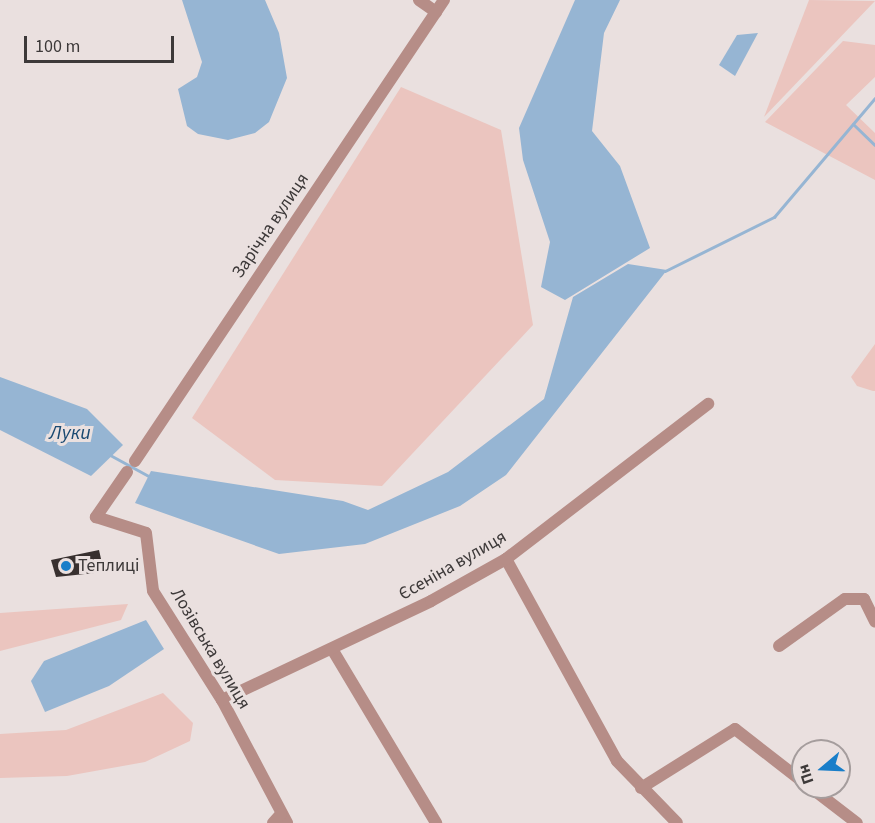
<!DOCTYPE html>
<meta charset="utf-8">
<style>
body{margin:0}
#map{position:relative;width:875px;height:823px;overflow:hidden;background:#eae0df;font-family:"Source Sans 3",sans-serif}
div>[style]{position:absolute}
.green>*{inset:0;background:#ebc5bf}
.water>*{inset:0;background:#96b5d3}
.stream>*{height:3px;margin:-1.5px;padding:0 1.5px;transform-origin:1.5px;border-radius:1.5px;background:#96b5d3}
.building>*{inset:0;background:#38302f}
.minor>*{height:12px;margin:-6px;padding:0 6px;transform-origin:6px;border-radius:6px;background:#b68d87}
.dots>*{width:16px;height:16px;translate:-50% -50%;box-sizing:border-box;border:3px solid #eae0df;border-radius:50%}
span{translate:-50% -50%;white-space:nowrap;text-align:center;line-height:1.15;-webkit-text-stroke:6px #eae0df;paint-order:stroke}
.street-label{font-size:18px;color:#3d3939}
.poi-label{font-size:18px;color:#3d3939}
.left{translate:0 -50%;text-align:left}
.water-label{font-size:20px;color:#194971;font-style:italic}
.north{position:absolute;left:791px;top:739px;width:60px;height:60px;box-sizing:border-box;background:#eae0df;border:2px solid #a59d9d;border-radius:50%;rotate:251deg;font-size:16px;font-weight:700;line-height:24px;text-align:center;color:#3d3939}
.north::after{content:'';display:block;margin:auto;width:21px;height:27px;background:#197ec9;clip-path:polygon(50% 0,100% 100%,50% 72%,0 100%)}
.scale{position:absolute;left:24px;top:36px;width:150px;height:27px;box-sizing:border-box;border:3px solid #3d3939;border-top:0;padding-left:8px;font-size:18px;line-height:21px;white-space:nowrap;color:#3d3939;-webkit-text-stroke:4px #eae0df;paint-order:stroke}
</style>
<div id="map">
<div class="green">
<div style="clip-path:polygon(809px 0,875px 1px,764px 117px)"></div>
<div style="clip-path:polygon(843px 41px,875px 45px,875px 77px,846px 105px,875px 133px,875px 180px,765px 122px)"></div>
<div style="clip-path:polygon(401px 87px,501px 130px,533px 325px,382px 486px,275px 480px,192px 418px)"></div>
<div style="clip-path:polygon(875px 344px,875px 391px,873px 391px,857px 386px,851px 377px)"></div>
<div style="clip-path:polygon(128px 604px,121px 620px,0 651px,0 613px)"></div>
<div style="clip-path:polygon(163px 693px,193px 723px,190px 741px,145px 762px,67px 776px,0 778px,0 734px,66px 730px)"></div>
</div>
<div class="water">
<div style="clip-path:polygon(182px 0,265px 0,279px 33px,287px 78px,269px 122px,255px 133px,228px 140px,198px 134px,187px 126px,178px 89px,197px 77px,202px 62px)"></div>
<div style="clip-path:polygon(575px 0,620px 0,604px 33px,592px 131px,620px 166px,650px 248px,565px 300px,541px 287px,550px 242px,523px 160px,519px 128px)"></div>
<div style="clip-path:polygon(758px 33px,735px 76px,719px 65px,737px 35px)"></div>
<div style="clip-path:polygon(628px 264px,667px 270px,506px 475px,460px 506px,365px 544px,279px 554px,135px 503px,151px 471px,343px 501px,368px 510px,448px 472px,544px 399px,573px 297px)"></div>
<div style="clip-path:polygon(0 377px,87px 409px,123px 445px,91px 476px,0 430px)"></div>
<div style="clip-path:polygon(146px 620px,164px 649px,109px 686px,45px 712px,31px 681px,44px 661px)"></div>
</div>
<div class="stream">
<div style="left:853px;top:124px;width:30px;rotate:44deg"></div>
<div style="left:665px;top:271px;width:122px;rotate:-26.4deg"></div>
<div style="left:774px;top:217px;width:156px;rotate:-49.7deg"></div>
<div style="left:110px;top:455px;width:48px;rotate:28.7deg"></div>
</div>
<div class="building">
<div style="clip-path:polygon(99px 550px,104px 572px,56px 577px,51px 560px)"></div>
</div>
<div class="minor">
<div style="left:419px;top:0;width:21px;rotate:35deg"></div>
<div style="left:135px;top:461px;width:555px;rotate:-56.17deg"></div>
<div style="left:127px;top:472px;width:55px;rotate:124.6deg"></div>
<div style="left:96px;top:517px;width:52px;rotate:17.7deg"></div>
<div style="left:146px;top:533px;width:58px;rotate:83.1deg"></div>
<div style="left:153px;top:591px;width:129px;rotate:57.7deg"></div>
<div style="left:222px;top:700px;width:139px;rotate:62.1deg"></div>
<div style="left:506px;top:559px;width:230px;rotate:61.2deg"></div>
<div style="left:617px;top:761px;width:86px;rotate:45.9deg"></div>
<div style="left:779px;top:646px;width:81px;rotate:-35.5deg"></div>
<div style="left:845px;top:599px;width:19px"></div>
<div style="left:864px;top:599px;width:25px;rotate:64deg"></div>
<div style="left:332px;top:649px;width:203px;rotate:59.1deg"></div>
<div style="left:222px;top:700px;width:231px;rotate:-25.3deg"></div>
<div style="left:431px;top:601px;width:86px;rotate:-29.2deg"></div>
<div style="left:506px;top:559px;width:255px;rotate:-37.5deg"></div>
<div style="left:810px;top:787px;width:59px;rotate:37.5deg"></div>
<div style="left:641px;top:788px;width:111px;rotate:-32.1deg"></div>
<div style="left:735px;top:729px;width:86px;rotate:37.9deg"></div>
<div style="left:273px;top:823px;width:12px;rotate:-48deg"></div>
</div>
<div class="dots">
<div style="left:66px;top:566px;background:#197ec9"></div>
</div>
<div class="street-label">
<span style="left:271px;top:226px;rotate:-56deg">Зарічна вулиця</span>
<span style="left:453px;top:566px;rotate:-30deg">Єсеніна вулиця</span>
<span style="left:210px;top:649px;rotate:59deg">Лозівська вулиця</span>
</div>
<div class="poi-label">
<span class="left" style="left:78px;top:566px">Теплиці</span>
</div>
<div class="water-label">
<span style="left:70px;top:433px">Луки</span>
</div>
<div class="north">Пн</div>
<div class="scale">100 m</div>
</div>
